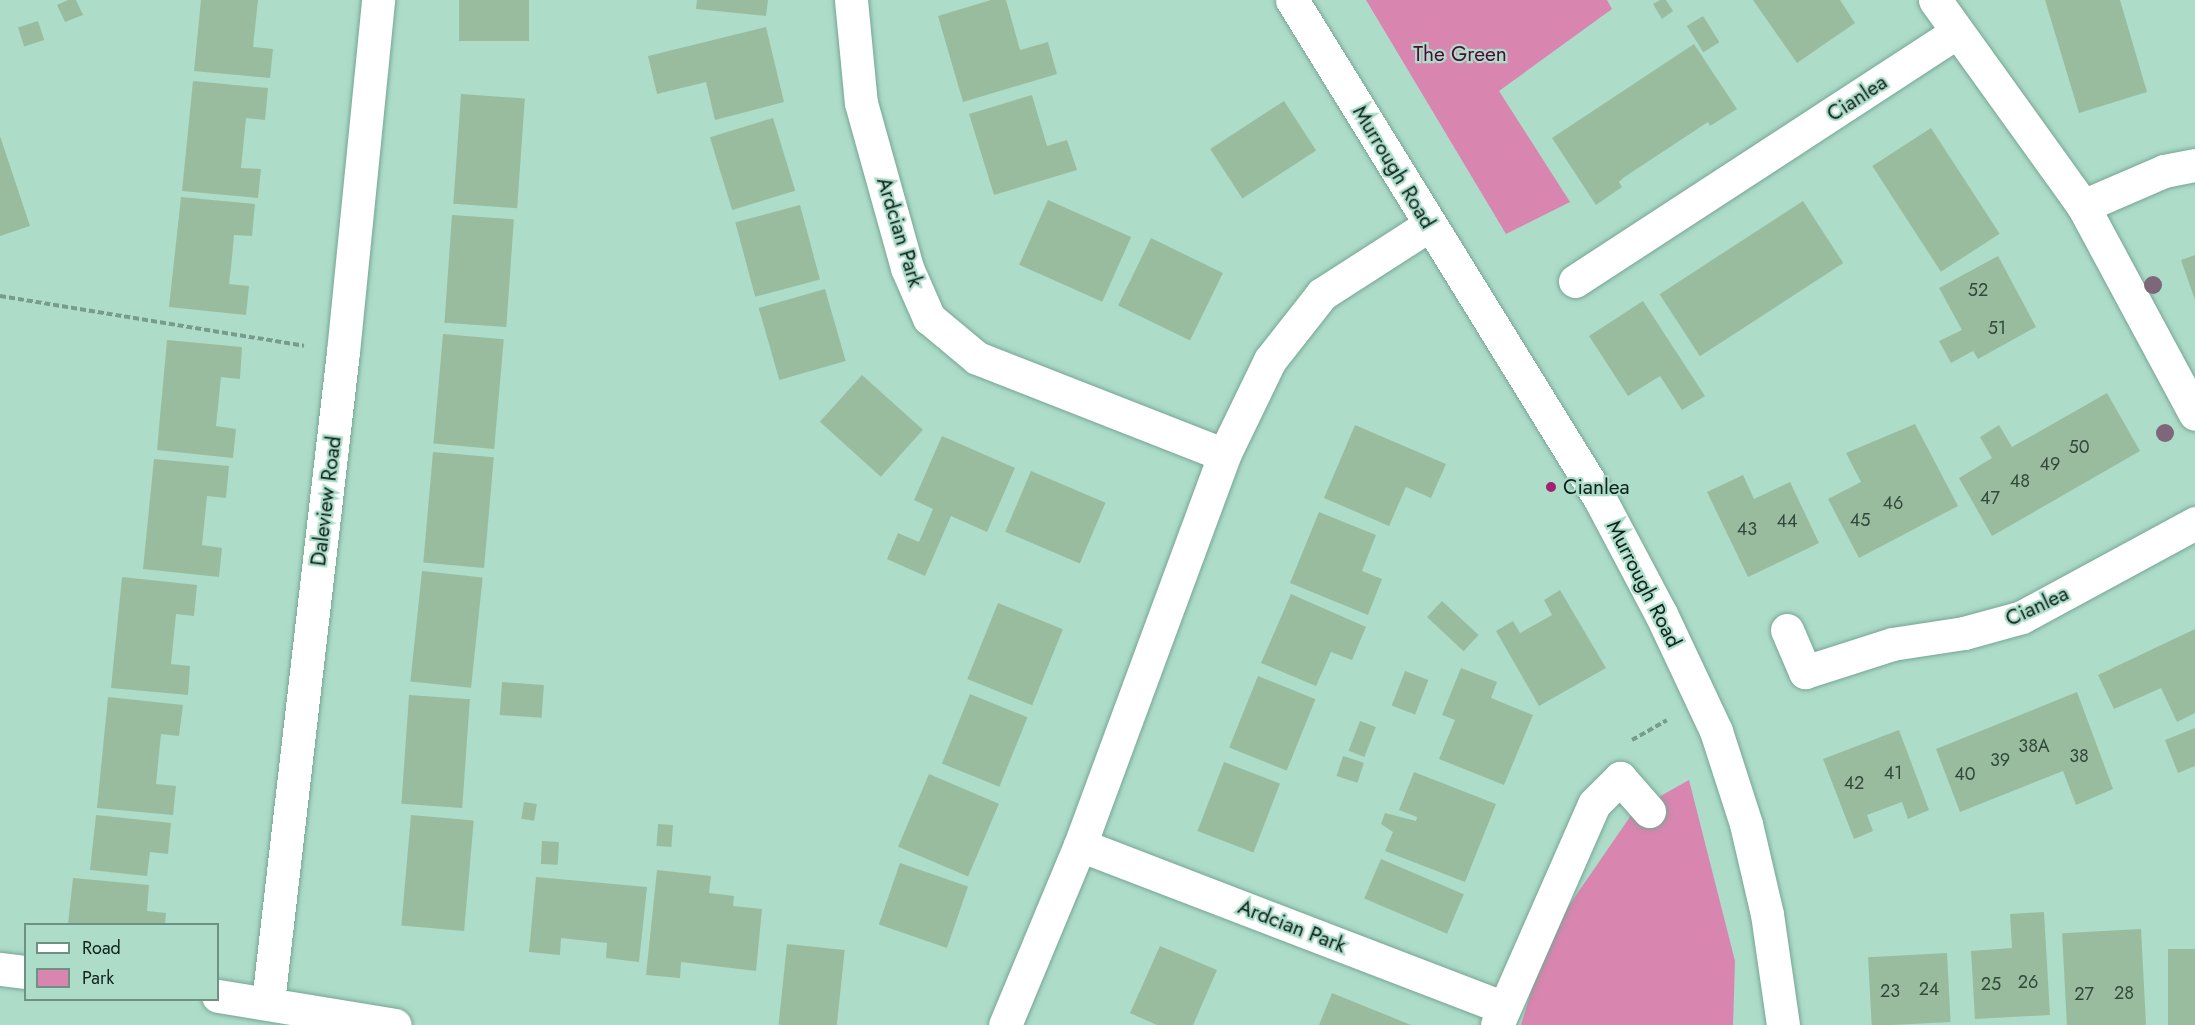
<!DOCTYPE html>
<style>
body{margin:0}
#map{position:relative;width:2195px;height:1025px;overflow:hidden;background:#addcc9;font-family:Jost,sans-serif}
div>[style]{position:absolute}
.green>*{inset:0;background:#d885af}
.building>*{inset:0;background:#9abc9e;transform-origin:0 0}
.path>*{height:4px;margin-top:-2px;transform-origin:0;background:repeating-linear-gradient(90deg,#769c8d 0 6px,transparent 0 9px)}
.roads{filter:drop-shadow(0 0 2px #77a593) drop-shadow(0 0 2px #77a593)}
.minor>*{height:33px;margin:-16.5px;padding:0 16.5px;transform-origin:16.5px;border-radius:16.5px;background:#fff}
.major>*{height:33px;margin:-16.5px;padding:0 16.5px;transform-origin:16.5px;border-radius:16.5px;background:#fff}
.trees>*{width:18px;height:18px;margin:-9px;border-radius:50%;background:#7d6779}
.dots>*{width:16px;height:16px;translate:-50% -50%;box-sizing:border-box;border:3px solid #addcc9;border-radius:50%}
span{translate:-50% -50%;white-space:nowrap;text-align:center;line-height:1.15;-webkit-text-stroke:4.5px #addcc9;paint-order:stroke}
.number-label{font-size:18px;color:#31483b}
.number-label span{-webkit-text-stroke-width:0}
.park-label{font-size:21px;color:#550738}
.street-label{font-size:21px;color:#0e211a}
.poi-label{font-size:21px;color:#0e211a}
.left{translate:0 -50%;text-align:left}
.legend{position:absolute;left:24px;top:923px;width:195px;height:78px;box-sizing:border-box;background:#addcc9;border:2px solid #6d9183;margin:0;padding:8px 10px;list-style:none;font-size:18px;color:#0e211a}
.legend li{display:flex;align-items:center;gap:12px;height:30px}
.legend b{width:30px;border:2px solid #6d9183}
</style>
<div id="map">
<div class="green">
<div style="clip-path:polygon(1366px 0,1607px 0,1612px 9px,1499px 91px,1570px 202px,1506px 234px)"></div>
<div style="clip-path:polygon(1689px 780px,1735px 961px,1733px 1025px,1521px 1025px,1548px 936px,1634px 811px)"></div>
</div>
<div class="building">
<div style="clip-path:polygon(68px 0,76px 0,83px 15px,65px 22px,57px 5px)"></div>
<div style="clip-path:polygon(201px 0,258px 0,253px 47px,273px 49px,270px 78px,194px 71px)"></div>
<div style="left:459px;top:0;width:70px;height:41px"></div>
<div style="clip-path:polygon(697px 0,768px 0,766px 16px,696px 9px)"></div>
<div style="clip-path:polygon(991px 0,1006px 0,1020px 50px,1048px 42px,1057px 74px,963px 102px,938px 16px)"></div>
<div style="clip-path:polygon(1660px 0,1666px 0,1673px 11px,1662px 19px,1653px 4px)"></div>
<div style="clip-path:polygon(1753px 0,1840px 0,1855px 23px,1797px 63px)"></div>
<div style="clip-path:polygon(2045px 0,2120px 0,2147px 92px,2079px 113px)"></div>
<div style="left:1703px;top:16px;width:31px;height:19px;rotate:58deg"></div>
<div style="left:38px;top:21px;width:20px;height:21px;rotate:72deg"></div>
<div style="clip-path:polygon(766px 27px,784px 102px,715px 120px,706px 82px,657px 94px,648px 56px)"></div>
<div style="clip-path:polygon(1694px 44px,1737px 109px,1710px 126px,1708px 122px,1623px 178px,1619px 182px,1622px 187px,1596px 205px,1552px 138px)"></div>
<div style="clip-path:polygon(193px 81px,268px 88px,265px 120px,246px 118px,241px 168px,261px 169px,258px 198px,182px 191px)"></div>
<div style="left:461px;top:94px;width:64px;height:110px;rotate:4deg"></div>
<div style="clip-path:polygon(1032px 95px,1047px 146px,1067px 140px,1077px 170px,994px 195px,969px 114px)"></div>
<div style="left:1284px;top:101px;width:59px;height:88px;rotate:57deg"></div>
<div style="left:773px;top:118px;width:76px;height:66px;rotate:73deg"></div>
<div style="left:1931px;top:128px;width:126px;height:70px;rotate:57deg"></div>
<div style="clip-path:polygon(0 136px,30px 226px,0 236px)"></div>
<div style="clip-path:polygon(181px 197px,255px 204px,252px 236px,234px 235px,232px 258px,229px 284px,249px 286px,246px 315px,169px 307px)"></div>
<div style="left:1048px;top:200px;width:91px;height:71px;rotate:24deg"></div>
<div style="left:1803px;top:201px;width:74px;height:171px;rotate:57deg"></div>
<div style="left:800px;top:205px;width:77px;height:67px;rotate:75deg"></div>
<div style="left:452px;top:215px;width:62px;height:108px;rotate:4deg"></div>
<div style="left:1151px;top:238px;width:80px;height:75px;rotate:26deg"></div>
<div style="clip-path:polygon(2195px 255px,2195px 300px,2181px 260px)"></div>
<div style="clip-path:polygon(1998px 256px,2036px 327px,1978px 359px,1973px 351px,1951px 363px,1939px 341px,1962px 330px,1939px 288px)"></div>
<div style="left:825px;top:289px;width:75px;height:69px;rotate:74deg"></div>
<div style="clip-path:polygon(1643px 301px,1705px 396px,1682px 410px,1660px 376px,1628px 396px,1589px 336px)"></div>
<div style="left:443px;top:334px;width:61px;height:110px;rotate:5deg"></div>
<div style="clip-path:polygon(167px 340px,242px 347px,240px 379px,221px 377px,216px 426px,236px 429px,233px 458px,157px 450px)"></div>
<div style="left:862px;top:375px;width:82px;height:63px;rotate:42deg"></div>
<div style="clip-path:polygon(2107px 393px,2140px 451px,1992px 536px,1959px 478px,1992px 458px,1980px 437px,1999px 425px,2012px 447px)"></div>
<div style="clip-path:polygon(1915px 424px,1958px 506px,1859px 558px,1828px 499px,1861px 482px,1846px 453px)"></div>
<div style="clip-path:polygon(1355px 425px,1446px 464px,1431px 498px,1406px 487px,1389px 526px,1324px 498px)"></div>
<div style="clip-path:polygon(942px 436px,1015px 468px,987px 532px,951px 516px,925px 576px,887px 559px,898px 533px,919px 542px,933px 509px,914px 500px)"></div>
<div style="left:433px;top:452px;width:61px;height:111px;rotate:5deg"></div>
<div style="clip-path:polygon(154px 459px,229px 466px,226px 498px,207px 496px,202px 545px,222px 548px,219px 577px,143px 569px)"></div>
<div style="left:1031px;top:471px;width:81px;height:66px;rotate:23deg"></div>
<div style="clip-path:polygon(1743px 475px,1754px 499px,1790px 482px,1819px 543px,1748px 577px,1707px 492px)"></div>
<div style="clip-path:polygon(1319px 512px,1376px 535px,1362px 571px,1382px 579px,1368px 615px,1290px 583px)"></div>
<div style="left:422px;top:571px;width:61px;height:111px;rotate:6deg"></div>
<div style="clip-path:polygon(122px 577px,197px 585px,194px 616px,176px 614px,171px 664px,190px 666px,188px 695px,111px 688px)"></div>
<div style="clip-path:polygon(1560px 590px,1606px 668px,1539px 706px,1496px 631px,1513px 621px,1520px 633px,1552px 615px,1544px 600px)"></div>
<div style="clip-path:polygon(1291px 594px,1366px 627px,1352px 660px,1331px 652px,1316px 686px,1261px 663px)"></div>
<div style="left:1442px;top:601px;width:50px;height:22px;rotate:43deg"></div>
<div style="left:998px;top:603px;width:70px;height:82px;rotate:22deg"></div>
<div style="clip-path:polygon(2195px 629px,2195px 713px,2177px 722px,2161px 688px,2114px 709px,2098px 675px)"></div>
<div style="clip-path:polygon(1461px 668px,1497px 682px,1491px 698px,1533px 715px,1504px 785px,1439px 759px,1455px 720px,1442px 715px)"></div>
<div style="left:1405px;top:671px;width:25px;height:37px;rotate:21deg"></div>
<div style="left:1258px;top:676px;width:62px;height:77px;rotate:22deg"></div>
<div style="left:502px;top:682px;width:42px;height:33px;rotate:4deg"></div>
<div style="clip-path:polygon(2077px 692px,2113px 789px,2076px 805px,2063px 771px,1960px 812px,1936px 749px)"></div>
<div style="left:970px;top:694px;width:62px;height:75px;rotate:22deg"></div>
<div style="left:409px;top:695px;width:61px;height:109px;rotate:4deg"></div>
<div style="clip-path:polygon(108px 697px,183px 705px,179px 736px,161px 734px,156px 784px,176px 786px,173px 815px,97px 808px)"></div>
<div style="left:1360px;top:721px;width:17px;height:32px;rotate:21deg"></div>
<div style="clip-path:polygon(2195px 728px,2195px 766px,2178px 773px,2165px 740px)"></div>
<div style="clip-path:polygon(1899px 730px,1929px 810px,1908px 819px,1902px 802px,1867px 815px,1873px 831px,1854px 839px,1823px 759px)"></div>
<div style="left:1343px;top:756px;width:22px;height:21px;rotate:18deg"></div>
<div style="left:1224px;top:762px;width:60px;height:74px;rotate:21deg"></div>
<div style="clip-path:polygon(1414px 772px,1496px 804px,1465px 882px,1385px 851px,1393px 832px,1381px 824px,1385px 813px,1416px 821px,1417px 817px,1399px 810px)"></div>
<div style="left:929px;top:774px;width:76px;height:79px;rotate:23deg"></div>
<div style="left:524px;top:802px;width:13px;height:17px;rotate:9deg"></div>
<div style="clip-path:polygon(96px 815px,171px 823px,168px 854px,150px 852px,147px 876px,90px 870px)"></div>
<div style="left:411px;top:815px;width:63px;height:111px;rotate:5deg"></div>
<div style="left:658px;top:824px;width:15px;height:22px;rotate:4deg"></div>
<div style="left:542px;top:841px;width:17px;height:23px;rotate:3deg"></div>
<div style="left:1381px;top:859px;width:90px;height:43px;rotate:23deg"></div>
<div style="left:900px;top:863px;width:72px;height:65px;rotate:19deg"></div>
<div style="clip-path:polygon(657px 870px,711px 876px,709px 893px,734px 896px,733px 906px,762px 909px,756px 971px,681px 962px,680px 978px,646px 975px)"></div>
<div style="clip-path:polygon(536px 877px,647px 887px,639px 962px,606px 958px,607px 943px,561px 938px,560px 955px,529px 952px)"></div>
<div style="clip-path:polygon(73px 878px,149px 885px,147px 911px,166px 913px,165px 924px,68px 924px)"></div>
<div style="clip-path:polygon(2044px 912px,2050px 1015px,1975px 1019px,1971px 951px,2012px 948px,2010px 914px)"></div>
<div style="left:2141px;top:929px;width:96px;height:79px;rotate:87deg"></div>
<div style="left:787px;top:944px;width:58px;height:81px;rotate:6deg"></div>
<div style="clip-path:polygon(1160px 946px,1217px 970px,1193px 1025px,1157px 1025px,1130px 1013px)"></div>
<div style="left:2168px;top:949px;width:27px;height:76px"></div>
<div style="left:1947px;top:953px;width:69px;height:79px;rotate:87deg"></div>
<div style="clip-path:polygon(1332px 993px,1411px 1025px,1319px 1025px)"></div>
</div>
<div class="path">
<div style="left:0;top:296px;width:308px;rotate:9.3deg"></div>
<div style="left:1632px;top:740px;width:40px;rotate:-29.7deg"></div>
</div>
<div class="roads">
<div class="minor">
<div style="left:851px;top:0;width:103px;rotate:84.5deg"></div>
<div style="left:861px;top:103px;width:171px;rotate:74.4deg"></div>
<div style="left:907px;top:268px;width:55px;rotate:66.3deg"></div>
<div style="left:929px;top:318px;width:62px;rotate:39.8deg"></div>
<div style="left:977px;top:358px;width:265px;rotate:21.4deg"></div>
<div style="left:1292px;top:0;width:586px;rotate:58.32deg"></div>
<div style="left:1600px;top:499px;width:130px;rotate:62.1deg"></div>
<div style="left:1661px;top:614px;width:129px;rotate:64.8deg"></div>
<div style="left:1716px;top:731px;width:98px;rotate:72.1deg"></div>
<div style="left:1746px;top:824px;width:92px;rotate:76.9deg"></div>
<div style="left:1767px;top:914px;width:112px;rotate:81.8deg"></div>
<div style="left:1935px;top:0;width:254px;rotate:54.3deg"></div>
<div style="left:2083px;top:206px;width:236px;rotate:61.7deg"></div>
<div style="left:2083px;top:206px;width:88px;rotate:-23.4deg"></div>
<div style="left:2164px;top:171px;width:32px;rotate:-11deg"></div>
<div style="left:1575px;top:281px;width:456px;rotate:-33.1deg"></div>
<div style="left:1787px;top:630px;width:46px;rotate:66.8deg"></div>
<div style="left:1805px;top:672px;width:91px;rotate:-17.8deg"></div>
<div style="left:1892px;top:644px;width:73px;rotate:-8.7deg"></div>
<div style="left:1964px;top:633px;width:60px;rotate:-15.4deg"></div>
<div style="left:2022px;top:617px;width:197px;rotate:-28.5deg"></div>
<div style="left:1080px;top:845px;width:453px;rotate:21deg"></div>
<div style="left:268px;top:1002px;width:654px;rotate:-83.42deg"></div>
<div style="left:343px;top:352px;width:354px;rotate:-84.3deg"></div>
<div style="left:1005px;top:1025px;width:195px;rotate:-67.4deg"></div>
<div style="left:1080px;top:845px;width:416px;rotate:-69.7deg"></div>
<div style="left:1224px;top:455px;width:106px;rotate:-64.2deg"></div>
<div style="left:1270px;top:360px;width:84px;rotate:-51.8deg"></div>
<div style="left:1322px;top:294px;width:127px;rotate:-32.8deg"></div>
<div style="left:1497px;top:1025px;width:241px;rotate:-66.3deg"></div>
<div style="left:1594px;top:804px;width:37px;rotate:-45deg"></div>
<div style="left:1620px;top:778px;width:44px;rotate:48.7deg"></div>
</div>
<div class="major">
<div style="left:0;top:969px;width:26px;rotate:7deg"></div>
<div style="left:218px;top:996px;width:179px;rotate:9.3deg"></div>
</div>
</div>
<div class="trees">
<div style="left:2153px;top:285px"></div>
<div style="left:2165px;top:433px"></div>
</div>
<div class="dots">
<div style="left:1551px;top:487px;background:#a32271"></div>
</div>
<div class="number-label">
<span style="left:1978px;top:290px">52</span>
<span style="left:1997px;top:328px">51</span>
<span style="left:2079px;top:447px">50</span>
<span style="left:2050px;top:464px">49</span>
<span style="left:2020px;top:481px">48</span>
<span style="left:1990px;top:498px">47</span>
<span style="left:1893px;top:503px">46</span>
<span style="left:1860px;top:520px">45</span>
<span style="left:1787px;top:521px">44</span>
<span style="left:1747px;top:529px">43</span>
<span style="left:2034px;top:746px">38A</span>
<span style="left:2079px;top:756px">38</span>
<span style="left:2000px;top:760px">39</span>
<span style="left:1893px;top:773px">41</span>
<span style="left:1965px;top:774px">40</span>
<span style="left:1854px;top:783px">42</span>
<span style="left:2028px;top:982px">26</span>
<span style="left:1991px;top:984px">25</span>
<span style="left:1929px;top:989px">24</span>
<span style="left:1890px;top:991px">23</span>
<span style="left:2124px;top:993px">28</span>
<span style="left:2084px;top:994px">27</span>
</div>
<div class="park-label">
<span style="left:1460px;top:54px">The Green</span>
</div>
<div class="street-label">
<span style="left:1857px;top:98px;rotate:-33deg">Cianlea</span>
<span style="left:1394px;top:167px;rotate:59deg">Murrough Road</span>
<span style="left:900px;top:232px;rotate:73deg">Ardcian Park</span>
<span style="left:326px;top:501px;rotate:-83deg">Daleview Road</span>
<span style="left:1644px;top:584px;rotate:63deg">Murrough Road</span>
<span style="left:2037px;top:606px;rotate:-25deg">Cianlea</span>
<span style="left:1292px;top:926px;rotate:21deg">Ardcian Park</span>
</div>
<div class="poi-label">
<span class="left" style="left:1563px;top:487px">Cianlea</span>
</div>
<ul class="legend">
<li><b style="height:8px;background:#fff"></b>Road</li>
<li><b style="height:16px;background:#d885af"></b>Park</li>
</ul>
</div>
